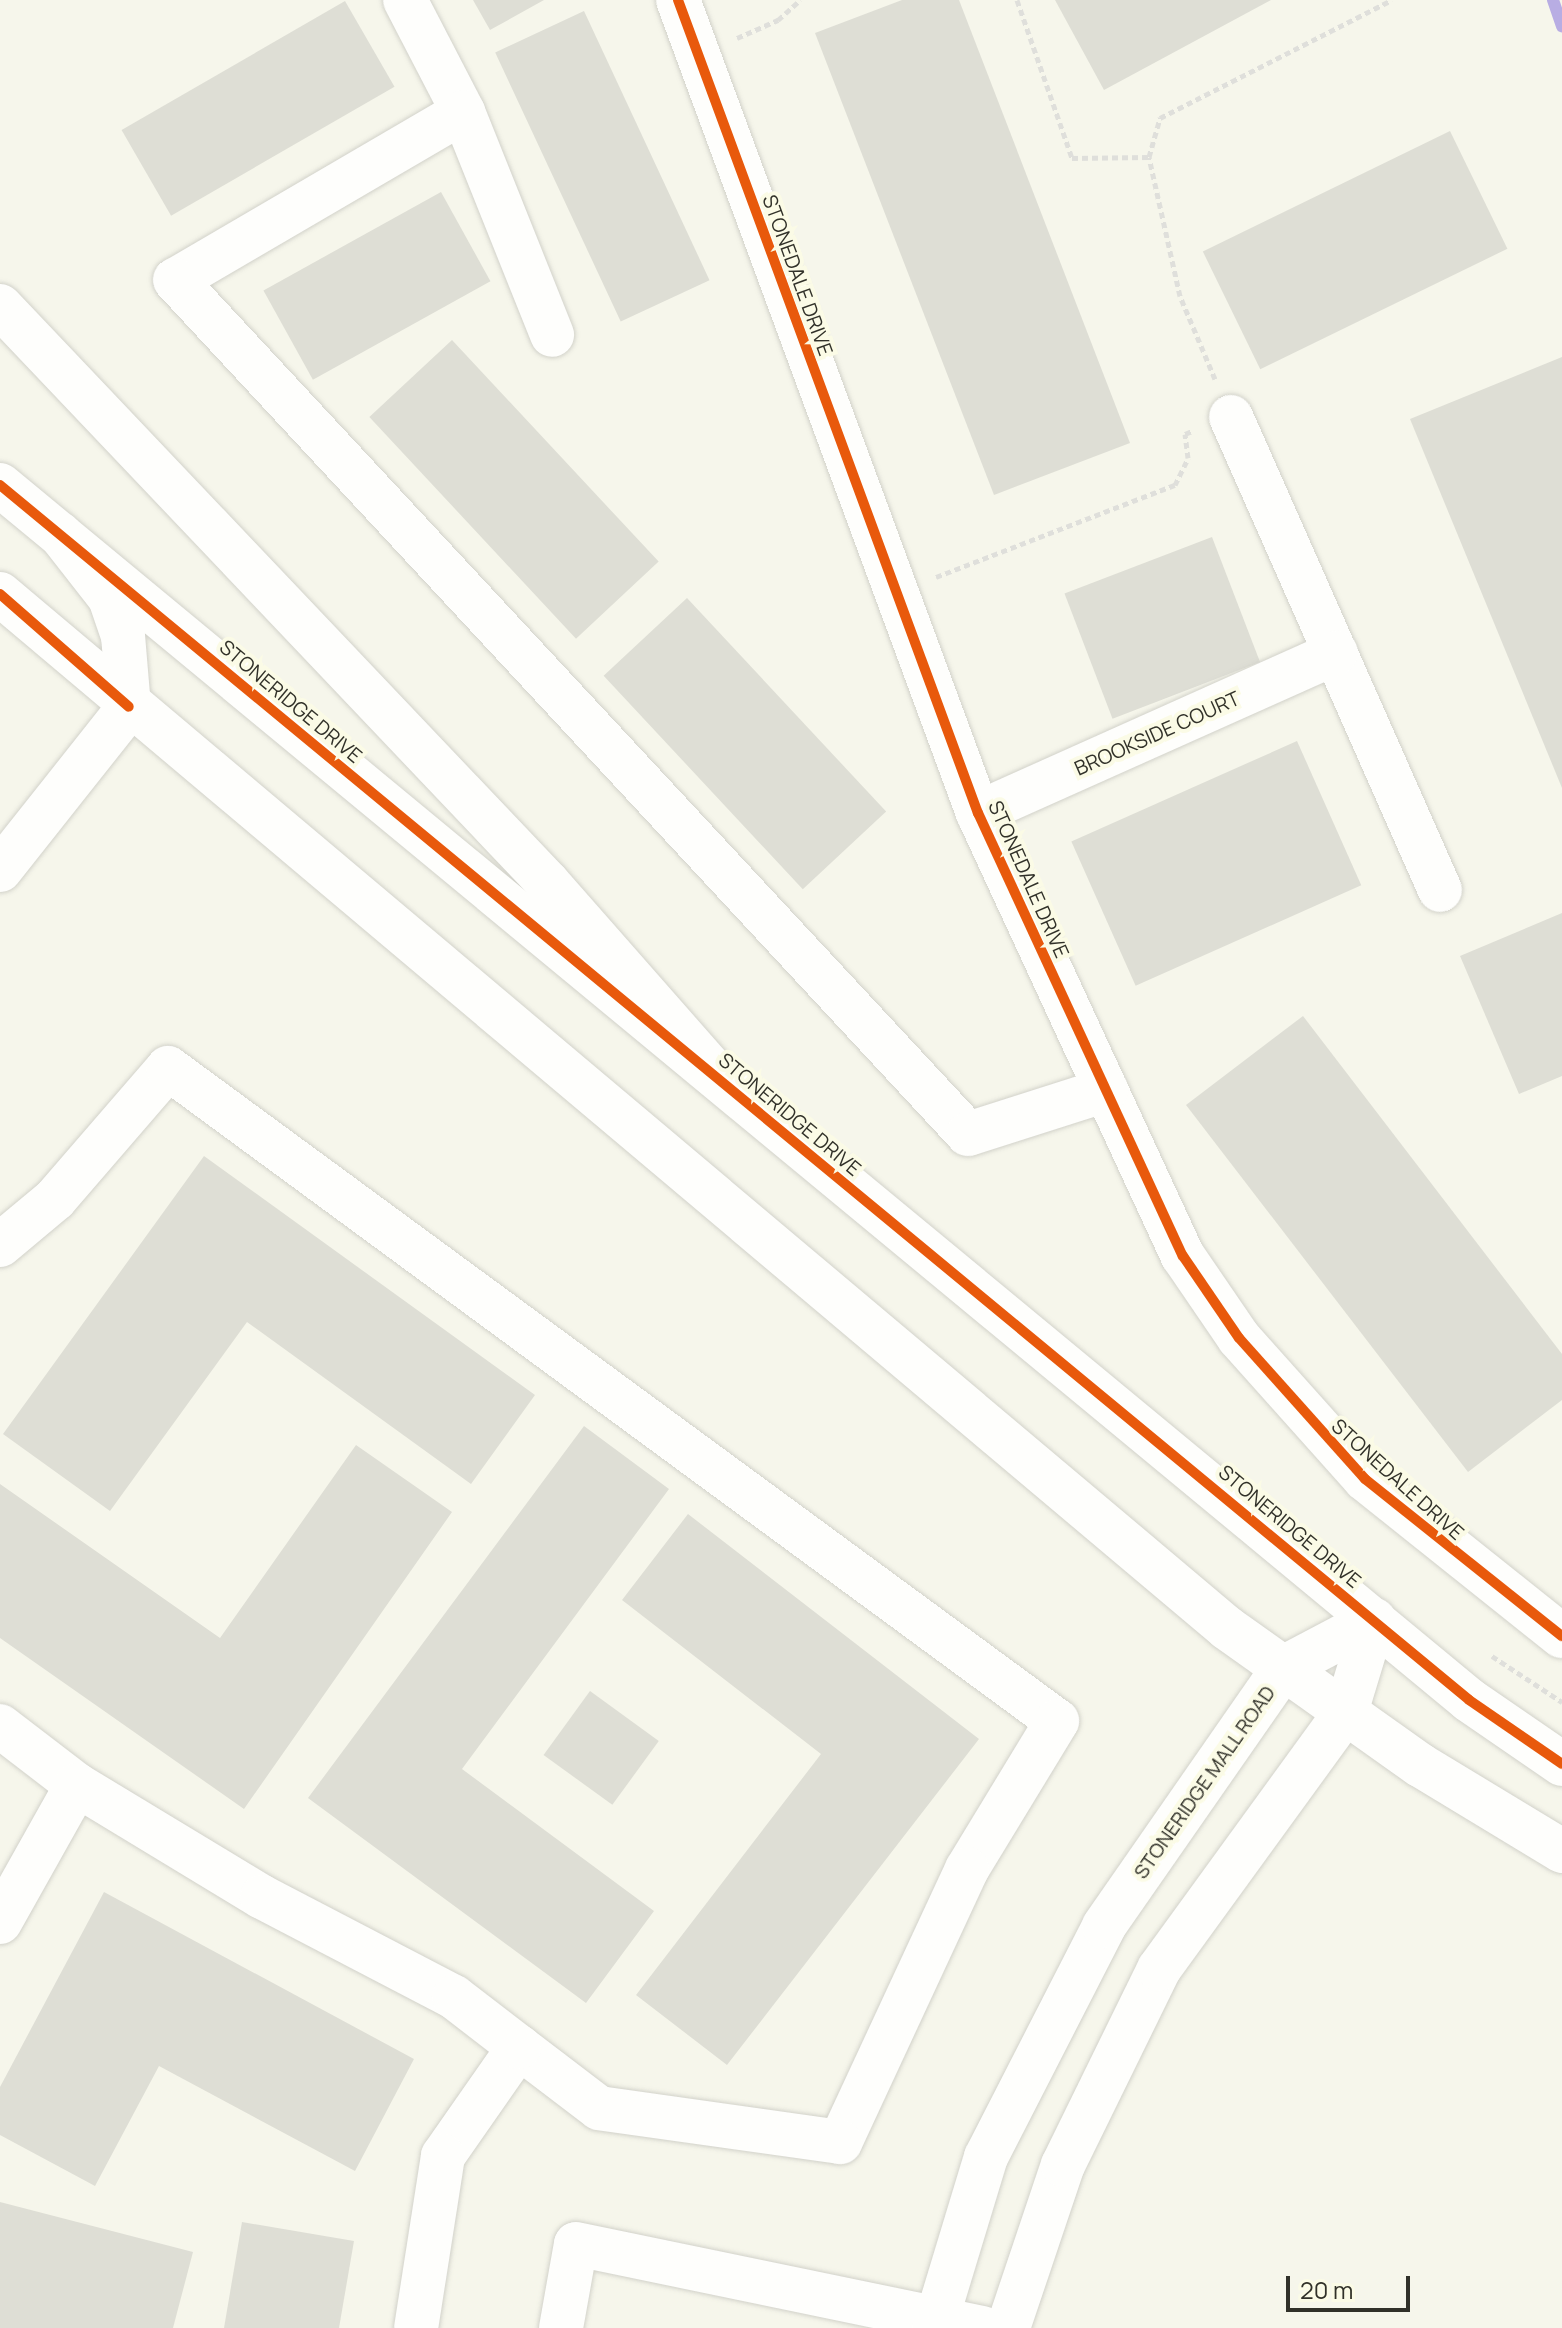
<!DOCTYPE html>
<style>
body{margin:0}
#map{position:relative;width:1562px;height:2328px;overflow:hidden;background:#f6f6eb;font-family:Manrope,sans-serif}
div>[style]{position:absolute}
.stream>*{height:12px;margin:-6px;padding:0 6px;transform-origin:6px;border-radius:6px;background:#b8ade3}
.building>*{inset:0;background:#deded5;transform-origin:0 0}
.path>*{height:5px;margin-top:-2.5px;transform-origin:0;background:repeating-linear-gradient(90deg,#dfdfdb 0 6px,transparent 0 10px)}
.roads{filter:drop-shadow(0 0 2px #d2d2ca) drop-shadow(0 0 2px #d2d2ca)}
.minor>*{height:44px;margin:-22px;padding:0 22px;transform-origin:22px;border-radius:22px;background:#fefefc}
.major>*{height:44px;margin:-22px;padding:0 22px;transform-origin:22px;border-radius:22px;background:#fefefc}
.highway>*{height:44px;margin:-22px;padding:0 22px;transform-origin:22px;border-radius:22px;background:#fefefc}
.cycleway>*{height:10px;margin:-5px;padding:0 5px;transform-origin:5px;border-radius:5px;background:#e8590c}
span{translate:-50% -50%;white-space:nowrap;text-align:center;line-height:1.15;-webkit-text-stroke:8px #fbfbe6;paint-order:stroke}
.street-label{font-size:20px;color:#313129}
.scale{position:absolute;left:1286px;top:2276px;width:124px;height:36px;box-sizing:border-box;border:4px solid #313129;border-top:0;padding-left:10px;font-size:24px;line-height:28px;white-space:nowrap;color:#313129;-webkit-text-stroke:6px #fbfbe6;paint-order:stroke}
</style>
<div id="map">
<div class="stream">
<div style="left:1553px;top:0;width:28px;rotate:71deg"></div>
</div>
<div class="building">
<div style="clip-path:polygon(473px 0,544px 0,490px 30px)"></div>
<div style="clip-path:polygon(902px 0,959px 0,1130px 443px,994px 495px,815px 33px)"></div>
<div style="clip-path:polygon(1055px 0,1271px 0,1104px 90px)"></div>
<div style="left:345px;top:1px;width:99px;height:258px;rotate:60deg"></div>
<div style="left:584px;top:11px;width:297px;height:98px;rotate:65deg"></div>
<div style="left:1450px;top:131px;width:131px;height:275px;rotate:64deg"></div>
<div style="left:441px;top:192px;width:102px;height:203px;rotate:61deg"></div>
<div style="left:452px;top:340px;width:303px;height:113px;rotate:47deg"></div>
<div style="clip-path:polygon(1562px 357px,1562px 788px,1410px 419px)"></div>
<div style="left:1212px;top:537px;width:134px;height:158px;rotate:69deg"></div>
<div style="left:687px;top:598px;width:292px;height:114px;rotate:47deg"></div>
<div style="left:1297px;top:741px;width:158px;height:247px;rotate:66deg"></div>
<div style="clip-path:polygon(1562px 913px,1562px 1076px,1519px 1094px,1460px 956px)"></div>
<div style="clip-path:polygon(1303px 1016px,1562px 1354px,1562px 1400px,1468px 1472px,1186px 1105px)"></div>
<div style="clip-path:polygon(204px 1156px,535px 1395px,471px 1484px,247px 1322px,110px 1511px,3px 1434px)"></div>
<div style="clip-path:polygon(584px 1426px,669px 1489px,462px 1769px,654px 1911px,586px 2003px,308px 1798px)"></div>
<div style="clip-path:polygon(356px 1445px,452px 1512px,244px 1809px,0 1638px,0 1484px,220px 1638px)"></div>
<div style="clip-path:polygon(688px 1514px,979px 1739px,727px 2065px,636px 1995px,821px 1754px,622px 1600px)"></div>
<div style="left:590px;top:1691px;width:85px;height:79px;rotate:36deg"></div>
<div style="clip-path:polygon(104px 1892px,414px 2059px,355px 2171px,159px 2066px,95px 2186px,0 2135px,0 2087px)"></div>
<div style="clip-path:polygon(0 2202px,193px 2252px,173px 2328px,0 2328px)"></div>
<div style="clip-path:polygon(242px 2222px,354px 2241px,339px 2328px,224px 2328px)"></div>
</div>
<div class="path">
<div style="left:1017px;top:0;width:167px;rotate:70.8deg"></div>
<div style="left:1072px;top:158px;width:77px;rotate:-0.7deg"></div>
<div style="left:737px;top:38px;width:45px;rotate:-23.7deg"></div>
<div style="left:778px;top:20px;width:30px;rotate:-42deg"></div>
<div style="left:1215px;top:379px;width:90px;rotate:-112.9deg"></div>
<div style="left:1180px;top:296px;width:142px;rotate:-102.6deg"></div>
<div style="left:1149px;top:157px;width:41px;rotate:-74.2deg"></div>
<div style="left:1160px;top:118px;width:260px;rotate:-27deg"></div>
<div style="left:936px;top:577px;width:256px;rotate:-21.1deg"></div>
<div style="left:1175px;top:485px;width:30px;rotate:-64deg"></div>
<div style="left:1188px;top:458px;width:24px;rotate:-97deg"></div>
<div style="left:1185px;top:434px;width:8px;rotate:-23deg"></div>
<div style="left:1492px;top:1656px;width:84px;rotate:33.3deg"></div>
</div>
<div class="roads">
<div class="minor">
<div style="left:405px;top:0;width:126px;rotate:62.6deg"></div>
<div style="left:463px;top:112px;width:240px;rotate:68.2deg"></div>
<div style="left:678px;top:0;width:867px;rotate:69.75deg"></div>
<div style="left:978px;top:813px;width:488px;rotate:65.2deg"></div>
<div style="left:1183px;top:1256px;width:99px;rotate:55.7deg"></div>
<div style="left:1239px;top:1338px;width:189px;rotate:48.2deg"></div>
<div style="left:1365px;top:1479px;width:252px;rotate:38.6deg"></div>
<div style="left:463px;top:112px;width:333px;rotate:149.7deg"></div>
<div style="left:175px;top:280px;width:1165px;rotate:47.12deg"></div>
<div style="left:968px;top:1134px;width:145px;rotate:-17.7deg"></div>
<div style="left:1231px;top:417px;width:517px;rotate:66.16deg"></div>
<div style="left:978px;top:813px;width:392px;rotate:-24.1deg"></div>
<div style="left:0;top:1245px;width:72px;rotate:-39.9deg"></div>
<div style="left:55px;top:1199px;width:173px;rotate:-49.2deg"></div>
<div style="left:168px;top:1068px;width:1103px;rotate:36.3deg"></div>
<div style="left:1057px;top:1721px;width:173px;rotate:121.3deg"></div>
<div style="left:967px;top:1869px;width:301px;rotate:114.9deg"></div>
<div style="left:840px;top:2142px;width:243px;rotate:-172deg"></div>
<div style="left:599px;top:2108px;width:101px;rotate:-142.7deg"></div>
<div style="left:519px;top:2047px;width:133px;rotate:124.9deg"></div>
<div style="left:443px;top:2156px;width:174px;rotate:98.9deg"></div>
<div style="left:0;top:1726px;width:97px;rotate:37.5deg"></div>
<div style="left:77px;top:1785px;width:216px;rotate:31.2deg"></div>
<div style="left:262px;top:1897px;width:216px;rotate:27.5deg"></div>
<div style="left:454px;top:1997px;width:82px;rotate:37.6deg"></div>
<div style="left:0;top:1922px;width:157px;rotate:-60.7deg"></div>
<div style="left:561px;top:2328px;width:85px;rotate:-79.9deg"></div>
<div style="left:576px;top:2244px;width:415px;rotate:11.7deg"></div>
<div style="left:934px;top:2328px;width:179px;rotate:-73.1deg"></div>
<div style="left:986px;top:2157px;width:259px;rotate:-62.9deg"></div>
<div style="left:1104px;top:1926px;width:314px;rotate:-55.2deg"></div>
<div style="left:1283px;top:1668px;width:103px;rotate:-27.8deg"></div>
<div style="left:1008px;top:2328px;width:172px;rotate:-71.4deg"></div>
<div style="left:1063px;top:2165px;width:218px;rotate:-63.9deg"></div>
<div style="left:1159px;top:1969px;width:318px;rotate:-54deg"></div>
<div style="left:1346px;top:1712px;width:96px;rotate:-73.1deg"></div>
</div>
<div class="major">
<div style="left:0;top:485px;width:1906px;rotate:39.59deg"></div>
<div style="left:1469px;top:1700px;width:113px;rotate:34.5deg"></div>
<div style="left:0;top:594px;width:1605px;rotate:40.12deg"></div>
<div style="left:1227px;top:1628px;width:237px;rotate:35.4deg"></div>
<div style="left:1420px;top:1765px;width:166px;rotate:31.2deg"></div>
</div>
<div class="highway">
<div style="left:0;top:306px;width:796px;rotate:46.48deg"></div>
<div style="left:548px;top:883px;width:261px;rotate:48.7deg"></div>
<div style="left:0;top:870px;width:208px;rotate:-51.6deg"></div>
<div style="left:129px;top:707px;width:71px;rotate:-94.8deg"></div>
<div style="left:123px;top:636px;width:40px;rotate:-108.9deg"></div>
<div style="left:110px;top:598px;width:81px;rotate:-128deg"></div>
</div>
</div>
<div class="cycleway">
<div style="left:678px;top:0;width:867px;rotate:69.75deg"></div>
<div style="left:978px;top:813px;width:488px;rotate:65.2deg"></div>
<div style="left:1183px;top:1256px;width:99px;rotate:55.7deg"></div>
<div style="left:1239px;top:1338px;width:189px;rotate:48.2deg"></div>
<div style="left:1365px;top:1479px;width:252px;rotate:38.6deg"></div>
<div style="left:0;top:485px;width:1906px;rotate:39.59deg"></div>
<div style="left:1469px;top:1700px;width:113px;rotate:34.5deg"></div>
<div style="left:0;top:594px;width:171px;rotate:41.2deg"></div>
</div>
<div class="street-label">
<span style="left:798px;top:275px;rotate:70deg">STONEDALE DRIVE</span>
<span style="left:291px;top:701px;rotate:40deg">STONERIDGE DRIVE</span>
<span style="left:1157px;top:733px;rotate:-24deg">BROOKSIDE COURT</span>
<span style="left:1029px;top:879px;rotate:66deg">STONEDALE DRIVE</span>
<span style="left:790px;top:1114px;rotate:40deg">STONERIDGE DRIVE</span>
<span style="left:1398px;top:1479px;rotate:42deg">STONEDALE DRIVE</span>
<span style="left:1290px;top:1526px;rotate:40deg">STONERIDGE DRIVE</span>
<span style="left:1204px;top:1782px;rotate:-55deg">STONERIDGE MALL ROAD</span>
</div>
<div class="scale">20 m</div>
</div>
